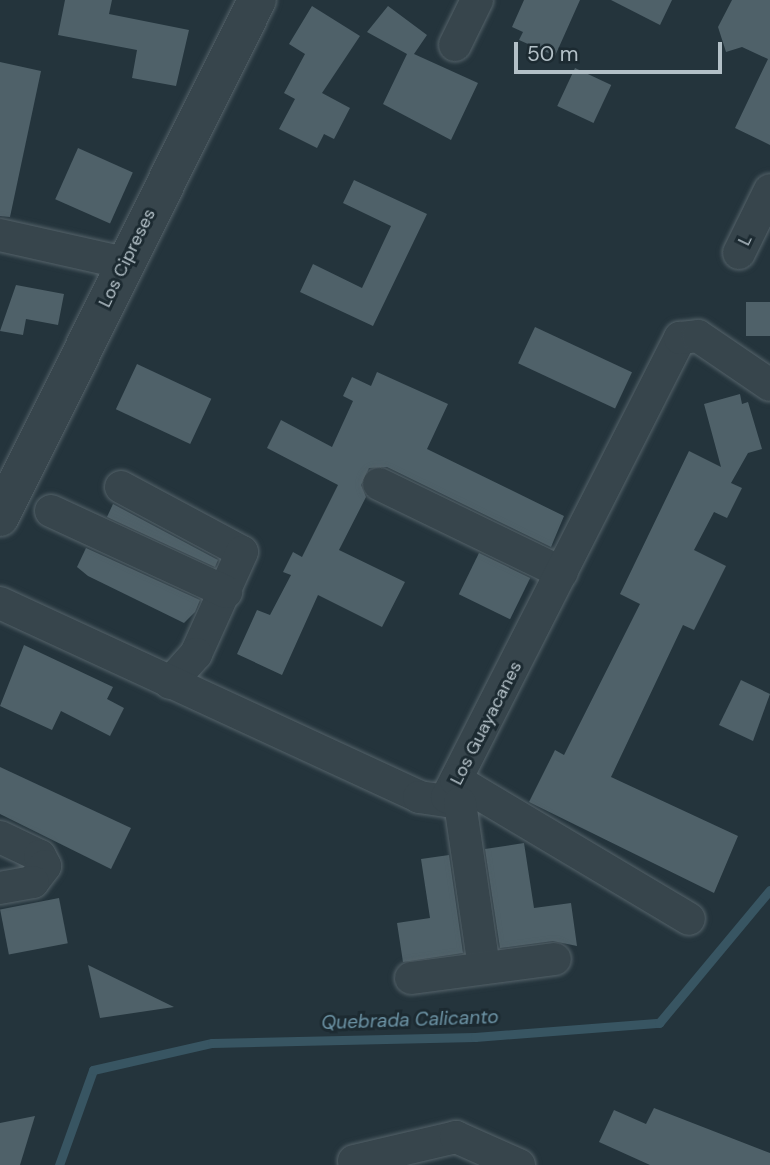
<!DOCTYPE html>
<style>
body{margin:0}
#map{position:relative;width:770px;height:1165px;overflow:hidden;background:#24343c;font-family:"DM Sans",sans-serif}
div>[style]{position:absolute}
.stream>*{height:9px;margin:-4.5px;padding:0 4.5px;transform-origin:4.5px;border-radius:4.5px;background:#385562}
.building>*{inset:0;background:#4f6169;transform-origin:0 0}
.roads{filter:drop-shadow(0 0 2px #55636a) drop-shadow(0 0 2px #55636a)}
.minor>*{height:32px;margin:-16px;padding:0 16px;transform-origin:16px;border-radius:16px;background:#37454c}
.tertiary>*{height:38px;margin:-19px;padding:0 19px;transform-origin:19px;border-radius:19px;background:#37454c}
span{translate:-50% -50%;white-space:nowrap;text-align:center;line-height:1.15;-webkit-text-stroke:6px #1c2a31;paint-order:stroke}
.street-label{font-size:18px;color:#b3c0c7}
.water-label{font-size:19px;color:#6d94a6;font-style:italic}
.scale{position:absolute;left:514px;top:42px;width:208px;height:32px;box-sizing:border-box;border:4px solid #b3c0c7;border-top:0;padding-left:9px;font-size:21px;line-height:24px;white-space:nowrap;color:#b3c0c7;-webkit-text-stroke:5px #1c2a31;paint-order:stroke}
</style>
<div id="map">
<div class="stream">
<div style="left:59px;top:1165px;width:101px;rotate:-70.3deg"></div>
<div style="left:93px;top:1070px;width:122px;rotate:-12.8deg"></div>
<div style="left:212px;top:1043px;width:263px;rotate:-1.3deg"></div>
<div style="left:475px;top:1037px;width:185px;rotate:-4.4deg"></div>
<div style="left:659px;top:1023px;width:173px;rotate:-50.2deg"></div>
</div>
<div class="building">
<div style="clip-path:polygon(65px 0,112px 0,109px 14px,189px 30px,176px 86px,132px 78px,137px 50px,58px 35px)"></div>
<div style="clip-path:polygon(524px 0,580px 0,555px 56px,519px 40px,523px 32px,512px 27px)"></div>
<div style="clip-path:polygon(611px 0,672px 0,660px 25px)"></div>
<div style="clip-path:polygon(732px 0,770px 0,770px 145px,735px 128px,768px 59px,742px 47px,726px 52px,718px 27px)"></div>
<div style="clip-path:polygon(312px 6px,360px 36px,322px 93px,350px 108px,334px 139px,324px 134px,317px 148px,279px 129px,295px 99px,284px 93px,305px 54px,289px 44px)"></div>
<div style="clip-path:polygon(388px 6px,427px 35px,414px 54px,478px 83px,451px 140px,383px 104px,407px 54px,367px 32px)"></div>
<div style="clip-path:polygon(0 62px,41px 71px,10px 217px,0 216px)"></div>
<div style="left:575px;top:68px;width:40px;height:42px;rotate:25deg"></div>
<div style="left:78px;top:148px;width:60px;height:56px;rotate:24deg"></div>
<div style="clip-path:polygon(354px 180px,427px 214px,373px 326px,300px 292px,313px 264px,362px 288px,391px 226px,343px 203px)"></div>
<div style="clip-path:polygon(16px 285px,64px 294px,58px 325px,26px 319px,23px 335px,0 331px)"></div>
<div style="left:746px;top:302px;width:24px;height:34px"></div>
<div style="left:535px;top:327px;width:107px;height:40px;rotate:25deg"></div>
<div style="left:137px;top:364px;width:82px;height:50px;rotate:25deg"></div>
<div style="clip-path:polygon(377px 372px,448px 404px,427px 449px,564px 516px,551px 547px,387px 467px,369px 468px,361px 485px,366px 497px,339px 550px,405px 582px,382px 627px,318px 595px,282px 675px,237px 654px,257px 610px,270px 615px,291px 575px,283px 572px,293px 552px,302px 557px,338px 485px,267px 448px,281px 420px,332px 447px,353px 401px,343px 396px,352px 377px,371px 386px)"></div>
<div style="clip-path:polygon(740px 394px,742px 404px,748px 402px,762px 449px,748px 453px,731px 483px,742px 488px,727px 518px,714px 512px,694px 550px,726px 566px,694px 630px,683px 625px,611px 777px,738px 836px,714px 893px,529px 802px,555px 750px,564px 755px,640px 604px,620px 594px,689px 451px,721px 467px,704px 404px)"></div>
<div style="clip-path:polygon(113px 504px,218px 560px,215px 567px,107px 517px)"></div>
<div style="clip-path:polygon(86px 548px,200px 600px,195px 612px,184px 623px,88px 576px,77px 567px)"></div>
<div style="left:479px;top:553px;width:57px;height:46px;rotate:26deg"></div>
<div style="clip-path:polygon(24px 645px,113px 687px,107px 699px,124px 708px,110px 736px,61px 711px,52px 730px,0 706px)"></div>
<div style="clip-path:polygon(741px 680px,770px 694px,753px 741px,719px 725px)"></div>
<div style="clip-path:polygon(0 767px,131px 828px,111px 869px,0 814px)"></div>
<div style="clip-path:polygon(524px 843px,534px 908px,571px 903px,577px 946px,553px 941px,500px 948px,485px 849px)"></div>
<div style="clip-path:polygon(449px 855px,463px 953px,403px 962px,397px 923px,430px 918px,421px 859px)"></div>
<div style="left:59px;top:898px;width:46px;height:60px;rotate:79deg"></div>
<div style="clip-path:polygon(88px 965px,174px 1007px,100px 1018px)"></div>
<div style="clip-path:polygon(654px 1108px,770px 1153px,770px 1165px,650px 1165px,599px 1142px,614px 1110px,646px 1124px)"></div>
<div style="clip-path:polygon(35px 1116px,20px 1165px,0 1165px,0 1123px)"></div>
</div>
<div class="roads">
<div class="minor">
<div style="left:455px;top:45px;width:50px;rotate:-63.9deg"></div>
<div style="left:0;top:235px;width:127px;rotate:12.7deg"></div>
<div style="left:739px;top:253px;width:70px;rotate:-63.8deg"></div>
<div style="left:379px;top:484px;width:203px;rotate:25.9deg"></div>
<div style="left:121px;top:487px;width:137px;rotate:28.2deg"></div>
<div style="left:242px;top:552px;width:112px;rotate:114.3deg"></div>
<div style="left:196px;top:654px;width:39px;rotate:132deg"></div>
<div style="left:51px;top:511px;width:193px;rotate:24.8deg"></div>
<div style="left:0;top:603px;width:462px;rotate:24.8deg"></div>
<div style="left:419px;top:797px;width:41px;rotate:8.3deg"></div>
<div style="left:460px;top:803px;width:14px;rotate:-155deg"></div>
<div style="left:447px;top:797px;width:515px;rotate:-63.09deg"></div>
<div style="left:680px;top:338px;width:18px;rotate:-6deg"></div>
<div style="left:698px;top:336px;width:87px;rotate:34.2deg"></div>
<div style="left:456px;top:780px;width:271px;rotate:30.8deg"></div>
<div style="left:460px;top:803px;width:166px;rotate:81.7deg"></div>
<div style="left:0;top:837px;width:44px;rotate:25.4deg"></div>
<div style="left:40px;top:856px;width:11px;rotate:63deg"></div>
<div style="left:45px;top:866px;width:20px;rotate:127deg"></div>
<div style="left:33px;top:882px;width:34px;rotate:170deg"></div>
<div style="left:411px;top:978px;width:145px;rotate:-7.5deg"></div>
<div style="left:354px;top:1161px;width:105px;rotate:-13.2deg"></div>
<div style="left:456px;top:1137px;width:69px;rotate:24deg"></div>
</div>
<div class="tertiary">
<div style="left:0;top:517px;width:577px;rotate:-63.57deg"></div>
</div>
</div>
<div class="street-label">
<span style="left:745px;top:240px;rotate:-64deg">L</span>
<span style="left:127px;top:258px;rotate:-64deg">Los Cipreses</span>
<span style="left:486px;top:723px;rotate:-63deg">Los Guayacanes</span>
</div>
<div class="water-label">
<span style="left:410px;top:1020px;rotate:-2deg">Quebrada Calicanto</span>
</div>
<div class="scale">50 m</div>
</div>
